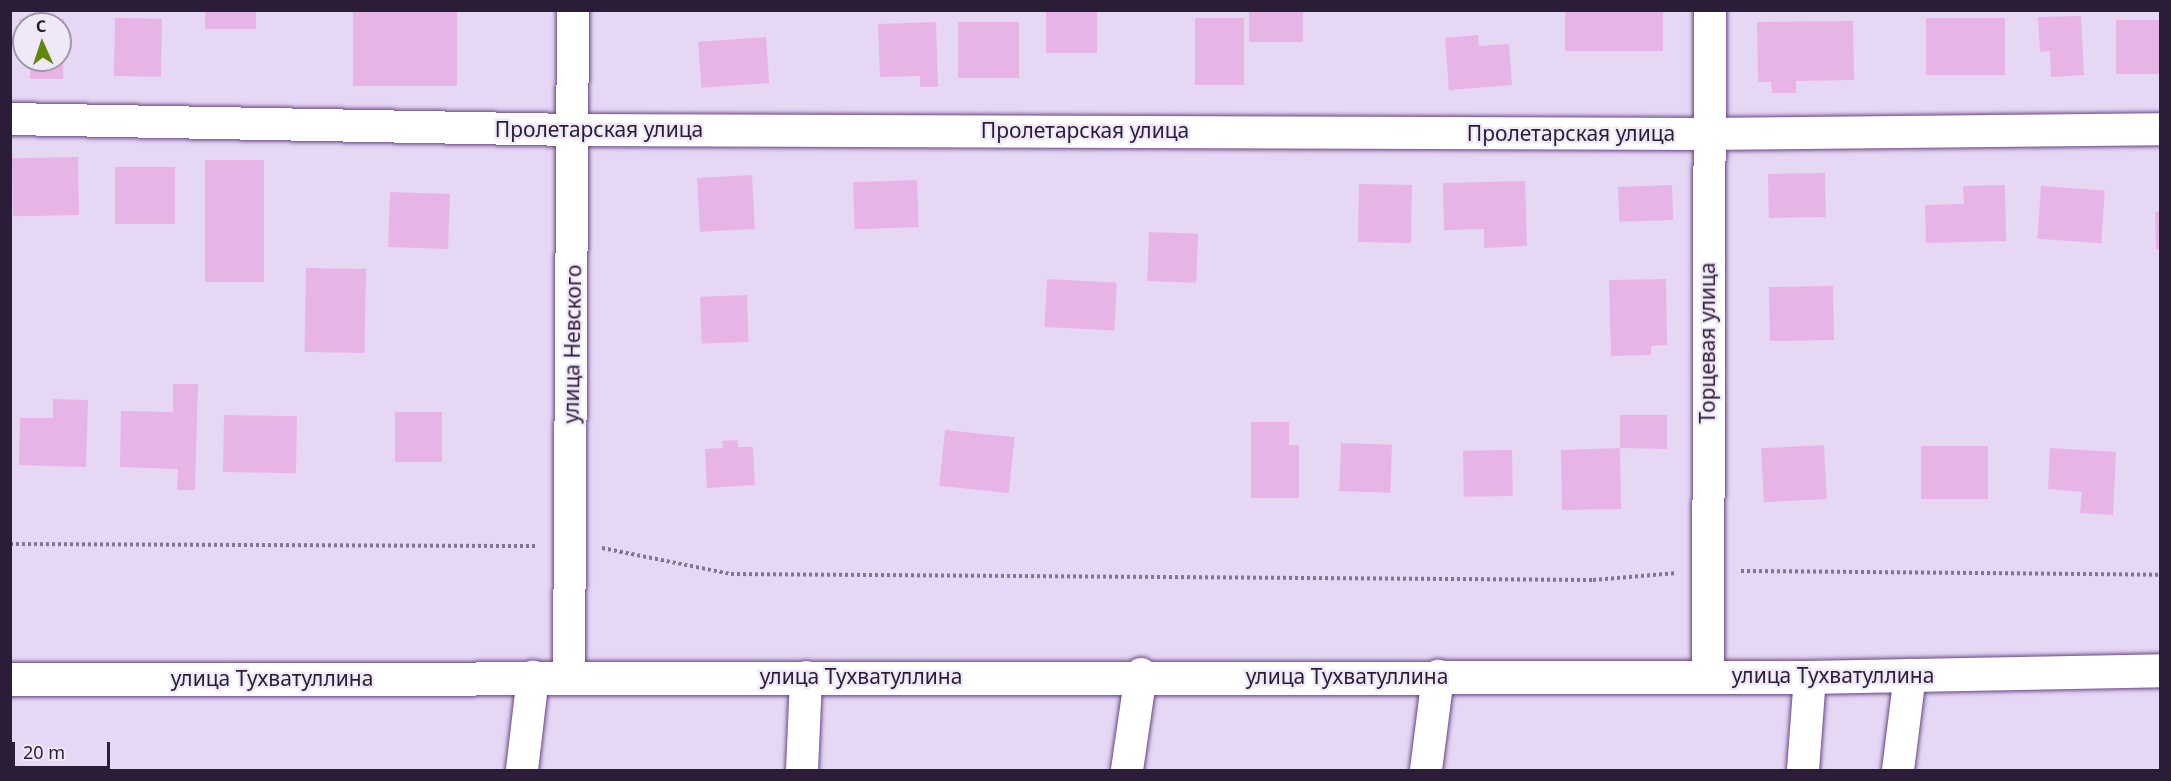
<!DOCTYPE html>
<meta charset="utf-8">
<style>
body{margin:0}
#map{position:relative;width:2171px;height:781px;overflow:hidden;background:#e6d7f5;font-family:"Noto Sans",sans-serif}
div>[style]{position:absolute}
.building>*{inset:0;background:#e8b4e6;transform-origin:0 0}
.path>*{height:4px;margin-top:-2px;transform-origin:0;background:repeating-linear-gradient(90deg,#837591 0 3px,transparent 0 6px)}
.roads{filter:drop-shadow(0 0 2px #674585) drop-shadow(0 0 2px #674585)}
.minor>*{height:32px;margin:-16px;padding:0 16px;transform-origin:16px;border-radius:16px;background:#fff}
.major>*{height:33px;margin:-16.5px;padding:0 16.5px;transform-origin:16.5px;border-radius:16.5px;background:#fff}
span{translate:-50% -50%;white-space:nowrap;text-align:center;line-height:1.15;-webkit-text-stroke:4.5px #efe8f7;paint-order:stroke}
.street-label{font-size:21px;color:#2b1d38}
.frame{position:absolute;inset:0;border:12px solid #2b1d38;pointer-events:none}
.north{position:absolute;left:12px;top:12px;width:60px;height:60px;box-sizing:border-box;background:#efe8f7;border:2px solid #a197ab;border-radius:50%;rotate:357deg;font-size:16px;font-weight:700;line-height:24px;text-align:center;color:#2b1d38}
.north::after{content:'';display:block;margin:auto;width:21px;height:27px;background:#60860c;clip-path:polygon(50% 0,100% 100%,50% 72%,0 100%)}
.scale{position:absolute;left:12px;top:742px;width:98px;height:27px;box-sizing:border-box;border:3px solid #2b1d38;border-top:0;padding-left:8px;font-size:18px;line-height:21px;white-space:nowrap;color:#2b1d38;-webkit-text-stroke:4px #efe8f7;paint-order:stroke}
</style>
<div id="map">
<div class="building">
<div style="left:205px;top:10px;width:51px;height:19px"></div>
<div style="left:353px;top:10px;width:104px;height:76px"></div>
<div style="left:1046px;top:10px;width:51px;height:43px"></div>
<div style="left:1249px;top:10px;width:54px;height:32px"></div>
<div style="left:1565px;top:10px;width:98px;height:41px"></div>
<div style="clip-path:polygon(2081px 16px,2084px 75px,2051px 77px,2050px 51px,2040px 52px,2038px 17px)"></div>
<div style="left:115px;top:18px;width:47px;height:58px;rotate:1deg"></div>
<div style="left:1195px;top:18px;width:49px;height:67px"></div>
<div style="left:1926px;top:18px;width:79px;height:57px"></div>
<div style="clip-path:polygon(19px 19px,64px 19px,63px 79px,30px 79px,30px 60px,60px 60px,60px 24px,24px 24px,24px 51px,19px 51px)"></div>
<div style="left:2116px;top:20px;width:44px;height:54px"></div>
<div style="clip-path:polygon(1853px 21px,1854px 80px,1796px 81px,1796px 93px,1772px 93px,1771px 82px,1758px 82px,1757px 22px)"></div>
<div style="clip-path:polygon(936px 22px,938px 87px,920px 87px,920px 76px,880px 77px,878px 24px)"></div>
<div style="left:958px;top:22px;width:61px;height:56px"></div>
<div style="clip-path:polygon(1478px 35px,1479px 46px,1509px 44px,1512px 85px,1449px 90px,1445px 38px)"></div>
<div style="left:766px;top:37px;width:46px;height:68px;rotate:86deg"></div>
<div style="left:78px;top:157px;width:58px;height:66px;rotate:89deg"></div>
<div style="left:264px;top:160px;width:122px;height:59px;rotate:90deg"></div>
<div style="left:115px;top:167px;width:60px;height:57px"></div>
<div style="left:1825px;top:173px;width:44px;height:57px;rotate:89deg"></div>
<div style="left:752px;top:175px;width:54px;height:55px;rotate:87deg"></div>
<div style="left:917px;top:180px;width:47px;height:64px;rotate:88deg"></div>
<div style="clip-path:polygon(1525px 181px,1527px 246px,1484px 248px,1484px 229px,1444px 230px,1443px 183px)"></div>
<div style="left:1359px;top:184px;width:53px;height:58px;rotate:1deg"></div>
<div style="left:1672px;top:185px;width:35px;height:54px;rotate:88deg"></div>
<div style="clip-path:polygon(2005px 185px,2006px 241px,1926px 243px,1925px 205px,1964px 204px,1963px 186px)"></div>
<div style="left:2041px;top:186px;width:64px;height:53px;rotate:4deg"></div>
<div style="left:390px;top:192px;width:60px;height:55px;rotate:2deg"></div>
<div style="clip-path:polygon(2160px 211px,2160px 249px,2156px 249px,2155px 212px)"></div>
<div style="left:1149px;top:232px;width:49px;height:49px;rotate:2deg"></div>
<div style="left:306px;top:268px;width:60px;height:84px;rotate:1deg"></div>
<div style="left:1047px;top:279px;width:70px;height:48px;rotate:3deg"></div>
<div style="clip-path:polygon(1666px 279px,1667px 345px,1651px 346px,1651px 355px,1611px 356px,1609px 280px)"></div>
<div style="left:1833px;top:286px;width:54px;height:64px;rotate:89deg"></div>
<div style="left:747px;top:295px;width:47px;height:47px;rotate:88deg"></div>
<div style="clip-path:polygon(173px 384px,198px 384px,195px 490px,177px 490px,178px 469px,120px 467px,121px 411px,173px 412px)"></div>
<div style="clip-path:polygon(53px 399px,88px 400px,86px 467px,19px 465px,20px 418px,53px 418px)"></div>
<div style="left:442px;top:412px;width:50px;height:47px;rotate:90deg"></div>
<div style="left:224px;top:415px;width:73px;height:57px;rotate:1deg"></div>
<div style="clip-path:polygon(1620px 415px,1667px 415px,1667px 449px,1620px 448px,1621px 509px,1562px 510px,1561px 450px,1620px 448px)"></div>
<div style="clip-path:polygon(1251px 422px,1289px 422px,1289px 445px,1299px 445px,1299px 498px,1251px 498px)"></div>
<div style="left:945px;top:430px;width:70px;height:56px;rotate:6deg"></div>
<div style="clip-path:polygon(737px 440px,738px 447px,753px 447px,755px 485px,707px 488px,705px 449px,723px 448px,722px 441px)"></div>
<div style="left:1341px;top:443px;width:51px;height:48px;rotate:2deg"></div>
<div style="left:1824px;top:445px;width:54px;height:63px;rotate:87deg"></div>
<div style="left:1988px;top:446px;width:53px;height:67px;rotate:90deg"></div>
<div style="clip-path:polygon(2050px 448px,2116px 452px,2113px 515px,2080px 513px,2082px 492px,2048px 489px)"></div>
<div style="left:1512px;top:450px;width:46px;height:49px;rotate:89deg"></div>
</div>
<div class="path">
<div style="left:10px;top:544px;width:527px;rotate:0.22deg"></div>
<div style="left:602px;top:548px;width:132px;rotate:11.4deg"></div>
<div style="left:731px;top:574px;width:862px;rotate:0.4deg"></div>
<div style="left:1593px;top:580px;width:84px;rotate:-4.8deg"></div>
<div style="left:1741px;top:571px;width:419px;rotate:0.5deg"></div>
</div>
<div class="roads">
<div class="minor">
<div style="left:10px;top:119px;width:564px;rotate:1.12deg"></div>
<div style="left:574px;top:130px;width:1133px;rotate:0.2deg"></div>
<div style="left:1707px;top:134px;width:453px;rotate:-0.6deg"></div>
<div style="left:1708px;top:676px;width:666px;rotate:-89.83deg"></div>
<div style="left:569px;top:677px;width:667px;rotate:-89.66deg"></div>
<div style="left:522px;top:770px;width:94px;rotate:-83.3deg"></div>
<div style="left:802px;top:770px;width:93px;rotate:-87.5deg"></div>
<div style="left:1127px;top:770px;width:97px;rotate:-81.7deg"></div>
<div style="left:1426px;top:770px;width:95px;rotate:-82.7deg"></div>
<div style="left:1803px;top:770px;width:93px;rotate:-85.7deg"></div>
<div style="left:1898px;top:770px;width:96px;rotate:-82.8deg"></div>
</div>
<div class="major">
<div style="left:10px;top:679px;width:1800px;rotate:-0.06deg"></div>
<div style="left:1810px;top:677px;width:350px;rotate:-1.1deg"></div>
</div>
</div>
<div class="street-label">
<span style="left:599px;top:129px">Пролетарская улица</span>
<span style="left:1085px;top:130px">Пролетарская улица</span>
<span style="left:1571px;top:133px">Пролетарская улица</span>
<span style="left:1707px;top:343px;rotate:-90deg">Торцевая улица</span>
<span style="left:572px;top:344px;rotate:-89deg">улица Невского</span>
<span style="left:1833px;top:675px">улица Тухватуллина</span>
<span style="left:861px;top:676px">улица Тухватуллина</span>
<span style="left:1347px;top:676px">улица Тухватуллина</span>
<span style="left:272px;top:678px">улица Тухватуллина</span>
</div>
<div class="frame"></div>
<div class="north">С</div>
<div class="scale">20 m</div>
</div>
